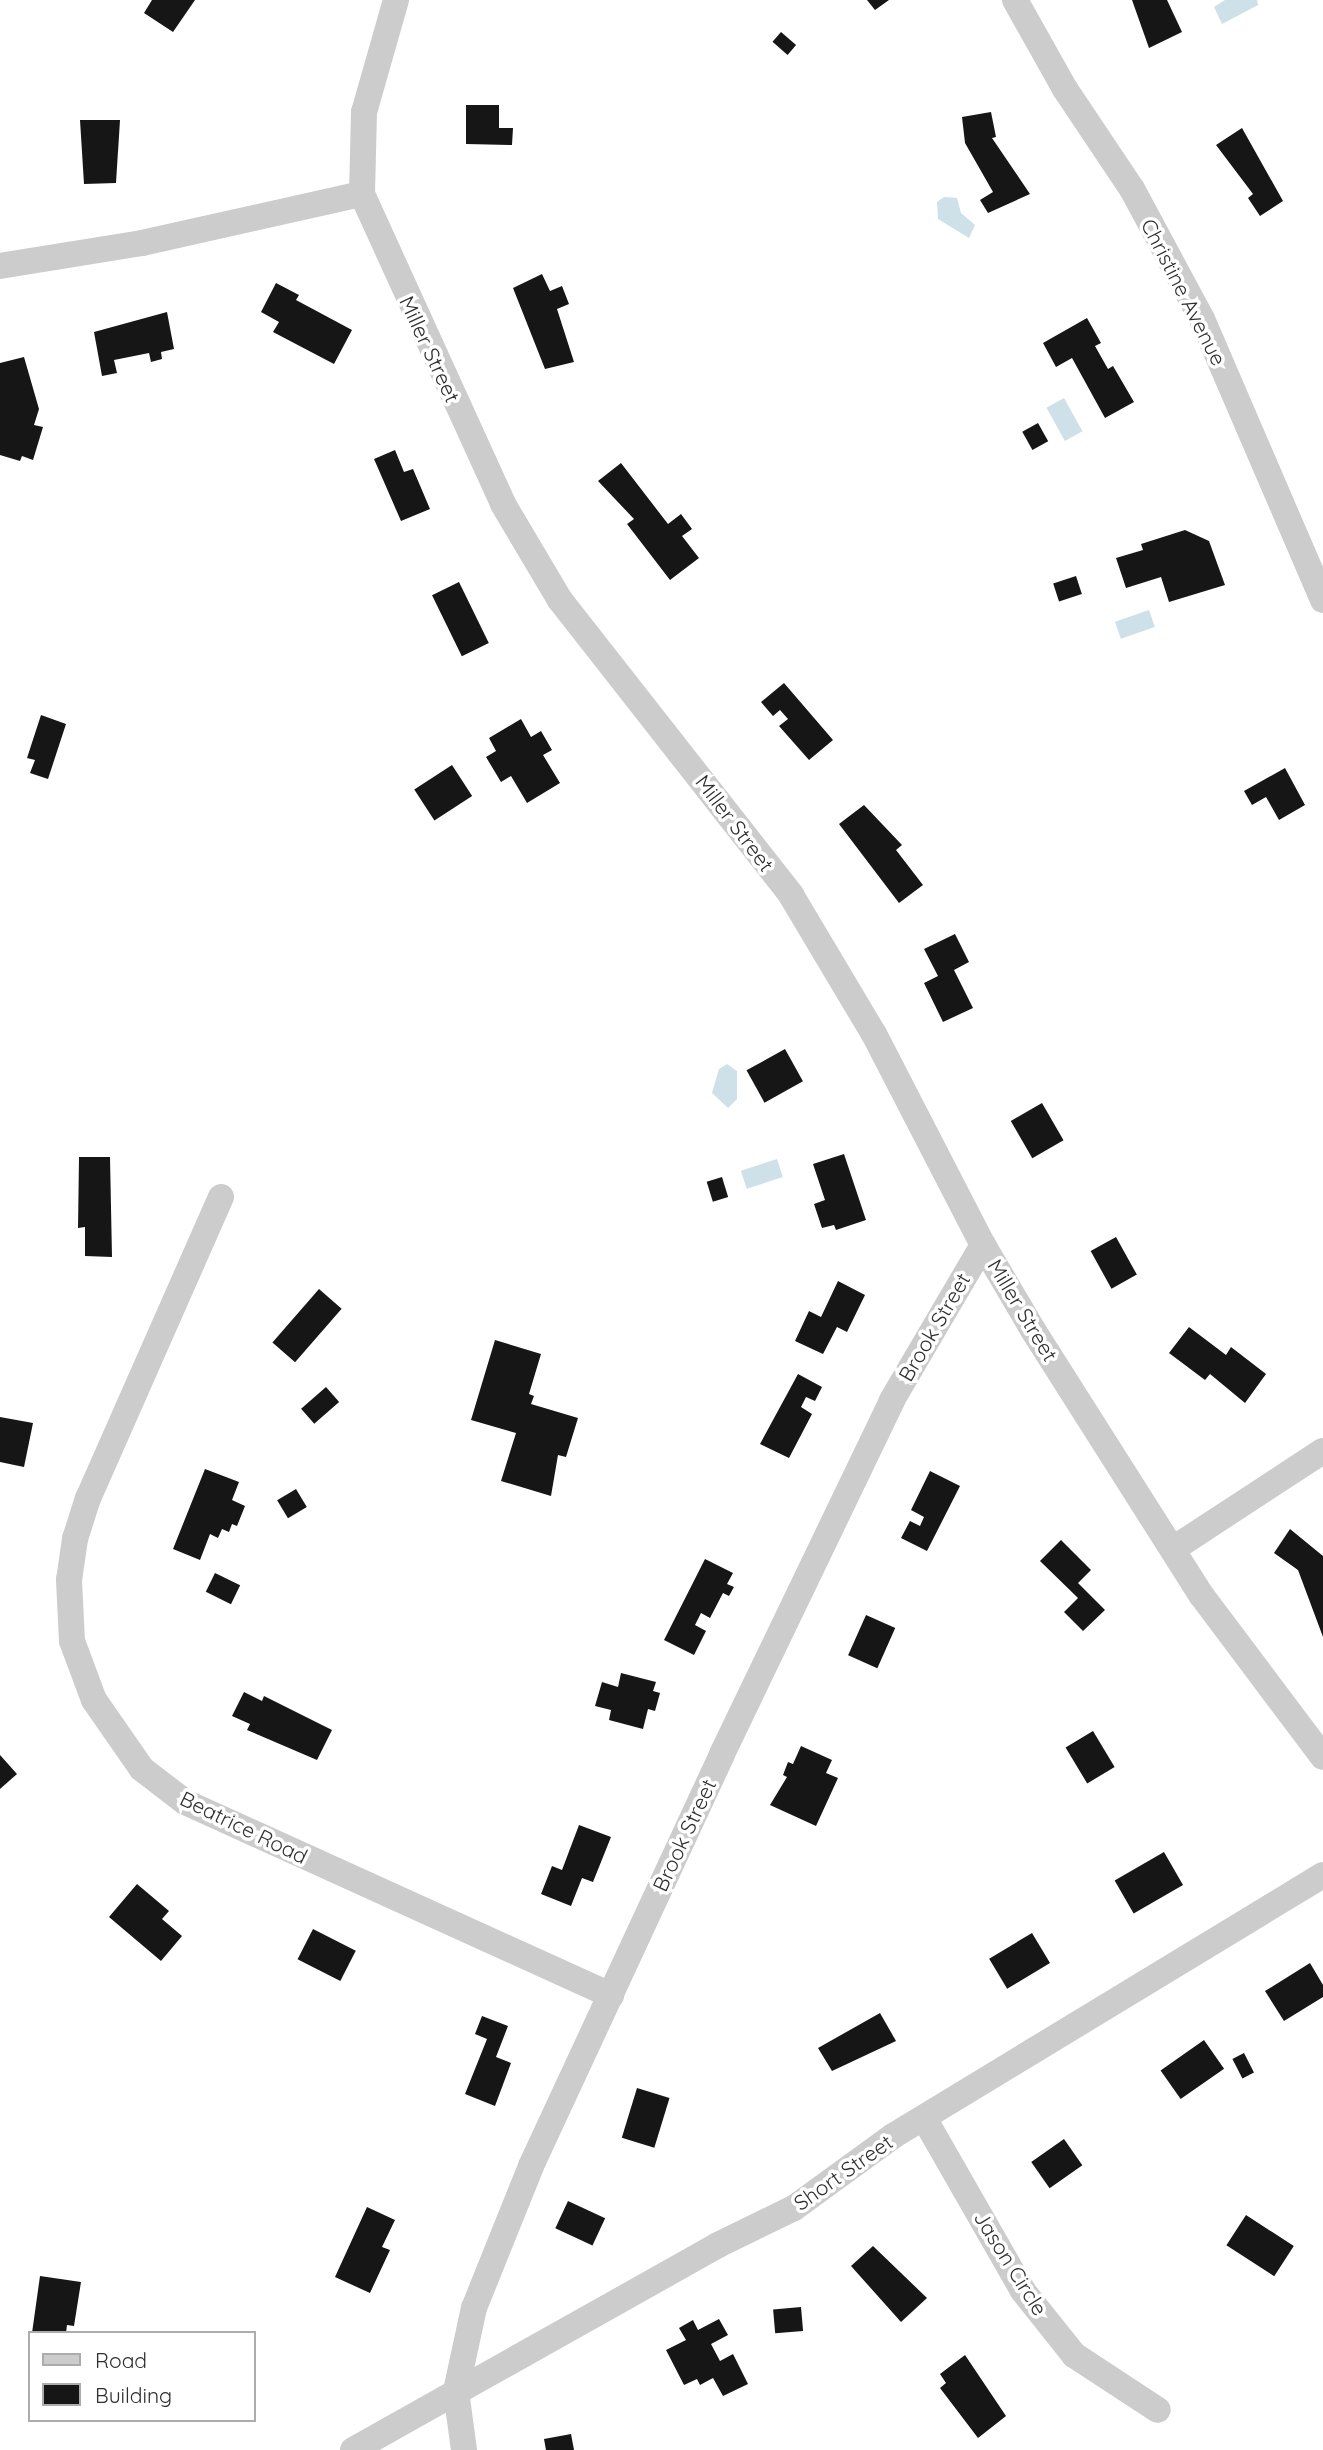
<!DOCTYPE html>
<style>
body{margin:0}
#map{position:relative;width:1323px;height:2450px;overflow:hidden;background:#fff;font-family:Quicksand,sans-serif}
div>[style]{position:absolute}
.water>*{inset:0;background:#cee0e8;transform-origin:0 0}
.building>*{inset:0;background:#161616;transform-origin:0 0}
.minor>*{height:26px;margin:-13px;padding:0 13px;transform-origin:13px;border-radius:13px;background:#ccc}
span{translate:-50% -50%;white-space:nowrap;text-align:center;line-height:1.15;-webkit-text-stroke:7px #fff;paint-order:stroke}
.street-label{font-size:21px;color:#2f2f2f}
.legend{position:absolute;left:28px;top:2331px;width:228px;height:91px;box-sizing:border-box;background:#fff;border:2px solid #acacac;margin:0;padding:9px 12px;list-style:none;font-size:21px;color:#2f2f2f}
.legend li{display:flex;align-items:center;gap:14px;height:35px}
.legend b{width:35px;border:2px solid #acacac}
</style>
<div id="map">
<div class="water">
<div style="clip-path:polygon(1225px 0,1257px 0,1258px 5px,1222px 24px,1214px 7px)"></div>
<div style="clip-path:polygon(944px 197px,957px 198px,961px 213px,975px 225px,969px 238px,938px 219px,937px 202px)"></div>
<div style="left:1064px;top:398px;width:38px;height:20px;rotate:61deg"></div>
<div style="left:1149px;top:610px;width:18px;height:36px;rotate:71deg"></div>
<div style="clip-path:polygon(727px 1064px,737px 1071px,737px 1099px,728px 1108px,712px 1093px,719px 1069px)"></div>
<div style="left:777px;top:1159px;width:19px;height:38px;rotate:72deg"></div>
</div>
<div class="building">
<div style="clip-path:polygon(152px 0,195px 0,173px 32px,144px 13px)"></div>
<div style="clip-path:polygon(867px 0,889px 0,875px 10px)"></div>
<div style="clip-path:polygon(1132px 0,1167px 0,1182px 32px,1149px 48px)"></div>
<div style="left:781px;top:32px;width:20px;height:13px;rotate:41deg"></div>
<div style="clip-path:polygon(466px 105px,499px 105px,499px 128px,513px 128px,512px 145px,466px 144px)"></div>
<div style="clip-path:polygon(991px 112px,996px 137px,992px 138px,1030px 194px,988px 213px,980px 200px,993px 192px,965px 143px,962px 117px)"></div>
<div style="clip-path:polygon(80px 120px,120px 120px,116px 183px,84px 184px)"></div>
<div style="clip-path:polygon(1242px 128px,1283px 201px,1260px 216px,1248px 198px,1253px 194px,1216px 145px)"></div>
<div style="clip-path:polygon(542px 274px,550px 291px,562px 286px,569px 304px,557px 309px,574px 362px,545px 369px,513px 288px)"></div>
<div style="clip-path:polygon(276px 283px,299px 295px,296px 300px,352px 330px,334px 364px,273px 332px,279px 322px,261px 312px)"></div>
<div style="clip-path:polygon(167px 312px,174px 349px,161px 352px,162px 359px,151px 362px,149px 353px,114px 360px,117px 373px,102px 376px,94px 332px)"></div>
<div style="clip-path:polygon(1087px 318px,1101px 343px,1095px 346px,1108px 369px,1113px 366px,1134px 402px,1105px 418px,1072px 358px,1056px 367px,1043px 343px)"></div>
<div style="clip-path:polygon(24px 357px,39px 409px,34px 425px,43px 427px,33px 460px,22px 456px,20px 461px,0 455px,0 363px)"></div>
<div style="left:1038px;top:423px;width:21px;height:18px;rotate:61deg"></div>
<div style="clip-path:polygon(395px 450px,404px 472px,413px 469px,430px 509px,401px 521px,374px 459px)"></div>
<div style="clip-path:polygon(621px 463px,668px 524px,681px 514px,692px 529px,682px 536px,699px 558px,670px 580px,627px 524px,634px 519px,598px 481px)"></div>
<div style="clip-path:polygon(1185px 530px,1209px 541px,1225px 585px,1169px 602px,1161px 577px,1126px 588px,1116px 558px,1143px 550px,1141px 544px)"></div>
<div style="left:1076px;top:576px;width:19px;height:24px;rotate:72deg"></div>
<div style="left:459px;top:582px;width:68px;height:30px;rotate:64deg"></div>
<div style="clip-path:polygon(784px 683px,833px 740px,809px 760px,779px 726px,788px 719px,780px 710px,773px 716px,761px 702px)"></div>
<div style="clip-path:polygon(41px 715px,66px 724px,48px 779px,30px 773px,35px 760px,27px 758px)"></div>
<div style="clip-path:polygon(521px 719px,531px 737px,541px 731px,552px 750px,543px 755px,560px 783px,527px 803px,511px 776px,501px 782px,486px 757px,496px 751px,489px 738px)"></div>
<div style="left:452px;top:765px;width:37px;height:45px;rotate:57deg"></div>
<div style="clip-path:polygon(1285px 768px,1305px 805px,1279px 820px,1266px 797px,1252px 805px,1244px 791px)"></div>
<div style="clip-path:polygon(864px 805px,902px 845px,896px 850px,923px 885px,899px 903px,839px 824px)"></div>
<div style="clip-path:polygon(955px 934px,969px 962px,954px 970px,973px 1008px,943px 1022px,924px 983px,938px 976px,924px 949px)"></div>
<div style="left:785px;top:1049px;width:37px;height:44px;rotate:61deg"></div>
<div style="left:1042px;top:1103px;width:43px;height:36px;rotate:60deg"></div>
<div style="clip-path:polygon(844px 1154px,866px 1220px,836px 1230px,834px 1225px,822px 1228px,814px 1204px,825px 1200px,813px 1164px)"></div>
<div style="clip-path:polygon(79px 1157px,110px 1157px,112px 1257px,85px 1256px,85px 1227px,78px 1228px)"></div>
<div style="left:722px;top:1177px;width:21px;height:16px;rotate:73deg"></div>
<div style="left:1116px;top:1237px;width:43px;height:29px;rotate:61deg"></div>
<div style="clip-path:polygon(838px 1281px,865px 1295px,847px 1332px,837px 1327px,823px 1354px,795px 1341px,809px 1311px,821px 1317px)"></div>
<div style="left:319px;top:1289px;width:30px;height:71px;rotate:41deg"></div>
<div style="clip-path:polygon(1189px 1327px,1226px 1355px,1231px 1347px,1266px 1374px,1245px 1403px,1210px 1374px,1205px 1380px,1169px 1353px)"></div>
<div style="clip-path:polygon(495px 1340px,541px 1354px,529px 1394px,534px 1396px,531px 1404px,578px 1418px,566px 1457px,558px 1455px,551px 1496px,501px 1481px,516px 1433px,471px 1420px)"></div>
<div style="clip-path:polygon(798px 1374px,822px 1387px,815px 1401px,806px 1397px,801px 1407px,812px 1414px,789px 1458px,760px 1444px)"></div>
<div style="left:326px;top:1387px;width:20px;height:33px;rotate:49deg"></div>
<div style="clip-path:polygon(0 1417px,33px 1423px,24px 1467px,0 1462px)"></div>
<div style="clip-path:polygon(205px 1469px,239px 1482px,232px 1500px,245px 1506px,237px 1526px,232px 1524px,229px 1532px,222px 1529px,218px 1538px,210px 1534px,200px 1560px,173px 1549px)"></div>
<div style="clip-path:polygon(930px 1471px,960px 1486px,927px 1551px,901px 1538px,910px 1521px,920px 1526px,924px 1517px,911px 1510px)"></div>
<div style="left:296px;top:1489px;width:21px;height:22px;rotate:59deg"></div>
<div style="clip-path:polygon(1290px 1529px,1323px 1556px,1323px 1637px,1298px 1570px,1274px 1553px)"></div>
<div style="clip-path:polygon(1061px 1540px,1091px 1570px,1078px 1583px,1105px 1610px,1083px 1631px,1064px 1612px,1078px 1598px,1040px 1561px)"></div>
<div style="clip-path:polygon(705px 1559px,733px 1573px,727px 1584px,734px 1587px,729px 1596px,723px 1593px,710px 1618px,701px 1613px,695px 1625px,706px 1631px,694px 1655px,664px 1640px)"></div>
<div style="left:215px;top:1573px;width:28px;height:21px;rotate:26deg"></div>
<div style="left:866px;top:1615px;width:32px;height:44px;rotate:24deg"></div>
<div style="clip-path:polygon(621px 1673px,656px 1682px,653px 1691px,660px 1693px,655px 1711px,648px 1709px,643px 1729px,609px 1720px,611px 1710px,595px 1706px,602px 1682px,618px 1687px)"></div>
<div style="clip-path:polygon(244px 1692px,262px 1701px,264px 1696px,332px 1730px,317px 1760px,247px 1730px,250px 1724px,232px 1716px)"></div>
<div style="left:1093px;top:1731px;width:42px;height:32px;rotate:59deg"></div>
<div style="clip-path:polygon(801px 1746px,832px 1760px,826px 1773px,838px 1778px,816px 1826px,770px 1805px,787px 1777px,783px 1775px,788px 1762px,793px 1764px)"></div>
<div style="clip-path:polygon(0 1755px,17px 1774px,0 1789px)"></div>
<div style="clip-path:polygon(579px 1825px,611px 1837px,593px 1882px,582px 1878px,571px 1906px,541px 1894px,552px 1866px,562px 1870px)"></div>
<div style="left:1164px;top:1852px;width:38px;height:57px;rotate:60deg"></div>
<div style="clip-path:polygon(137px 1884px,169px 1911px,162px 1919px,182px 1936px,161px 1961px,109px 1917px)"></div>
<div style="left:313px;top:1929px;width:48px;height:34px;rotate:27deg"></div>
<div style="left:1032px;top:1933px;width:35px;height:50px;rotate:59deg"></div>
<div style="clip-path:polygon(1310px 1963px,1323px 1985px,1323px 1997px,1284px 2021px,1265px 1991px)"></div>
<div style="clip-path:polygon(880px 2013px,896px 2041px,832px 2071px,818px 2048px)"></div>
<div style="clip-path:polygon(482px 2016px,508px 2026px,496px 2057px,511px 2063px,495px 2106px,465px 2094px,487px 2039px,475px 2034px)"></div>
<div style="left:1204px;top:2040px;width:35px;height:53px;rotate:55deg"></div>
<div style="left:1244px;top:2053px;width:22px;height:13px;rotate:63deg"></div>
<div style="left:637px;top:2088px;width:34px;height:52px;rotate:17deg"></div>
<div style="left:1064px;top:2139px;width:32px;height:40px;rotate:55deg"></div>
<div style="left:568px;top:2201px;width:41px;height:30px;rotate:25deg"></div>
<div style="clip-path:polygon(367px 2207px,395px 2220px,382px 2247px,390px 2250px,370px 2293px,335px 2277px)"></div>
<div style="left:1246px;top:2215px;width:57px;height:36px;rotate:33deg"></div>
<div style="clip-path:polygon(873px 2246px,927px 2298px,901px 2322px,851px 2266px)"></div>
<div style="clip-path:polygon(40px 2276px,81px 2282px,74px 2326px,67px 2325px,66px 2333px,32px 2333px)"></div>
<div style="left:801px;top:2307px;width:24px;height:28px;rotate:85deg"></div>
<div style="clip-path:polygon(719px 2319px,728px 2335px,711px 2344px,720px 2361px,733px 2354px,748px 2384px,723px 2396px,713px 2378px,700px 2385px,697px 2379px,684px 2385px,666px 2350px,686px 2340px,679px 2328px,693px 2320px,698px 2330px)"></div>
<div style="clip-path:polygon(965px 2355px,1006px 2416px,978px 2438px,940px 2388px,946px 2383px,940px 2374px)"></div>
<div style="clip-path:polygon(571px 2434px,574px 2450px,546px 2450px,544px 2439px)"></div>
</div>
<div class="minor">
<div style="left:396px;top:0;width:116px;rotate:105.9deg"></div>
<div style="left:364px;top:112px;width:82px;rotate:91.4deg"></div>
<div style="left:362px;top:194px;width:341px;rotate:65.5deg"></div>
<div style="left:503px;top:504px;width:112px;rotate:59.3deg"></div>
<div style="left:560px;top:600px;width:375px;rotate:51.9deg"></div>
<div style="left:791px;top:895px;width:162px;rotate:59.2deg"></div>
<div style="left:874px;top:1034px;width:237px;rotate:62.7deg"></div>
<div style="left:983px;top:1245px;width:99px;rotate:59.5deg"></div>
<div style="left:1033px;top:1330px;width:315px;rotate:57.6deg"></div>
<div style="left:1202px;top:1596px;width:201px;rotate:53.1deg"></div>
<div style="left:1015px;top:0;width:102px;rotate:60.7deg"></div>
<div style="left:1065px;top:89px;width:120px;rotate:56.2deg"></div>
<div style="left:1132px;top:189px;width:148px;rotate:61.7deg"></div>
<div style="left:1202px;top:319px;width:306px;rotate:66.7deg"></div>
<div style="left:0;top:266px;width:144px;rotate:-9.2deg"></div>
<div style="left:142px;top:243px;width:225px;rotate:-12.6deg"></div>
<div style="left:221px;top:1197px;width:329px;rotate:113.8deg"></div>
<div style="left:88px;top:1498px;width:43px;rotate:107.6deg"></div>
<div style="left:75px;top:1539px;width:41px;rotate:98.3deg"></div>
<div style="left:69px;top:1580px;width:61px;rotate:87.2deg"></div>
<div style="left:72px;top:1641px;width:63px;rotate:69.6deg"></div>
<div style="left:94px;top:1700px;width:84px;rotate:55.2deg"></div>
<div style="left:142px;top:1769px;width:54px;rotate:37.5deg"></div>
<div style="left:185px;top:1802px;width:468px;rotate:24.4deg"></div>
<div style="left:1173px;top:1549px;width:179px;rotate:-33.2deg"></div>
<div style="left:924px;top:2118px;width:199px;rotate:60.2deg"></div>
<div style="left:1023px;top:2291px;width:82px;rotate:51.4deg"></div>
<div style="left:1074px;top:2355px;width:100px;rotate:33.2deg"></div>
<div style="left:353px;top:2450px;width:419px;rotate:-29.3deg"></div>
<div style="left:718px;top:2245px;width:85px;rotate:-26deg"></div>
<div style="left:794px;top:2208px;width:122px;rotate:-36deg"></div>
<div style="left:893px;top:2136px;width:503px;rotate:-31.26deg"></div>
<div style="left:464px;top:2450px;width:60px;rotate:-97.7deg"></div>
<div style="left:456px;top:2391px;width:85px;rotate:-77.8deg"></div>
<div style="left:474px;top:2308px;width:153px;rotate:-68.1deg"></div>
<div style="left:531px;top:2166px;width:454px;rotate:-65.1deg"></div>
<div style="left:722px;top:1754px;width:393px;rotate:-64.3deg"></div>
<div style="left:892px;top:1400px;width:180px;rotate:-59.6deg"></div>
</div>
<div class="street-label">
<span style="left:1184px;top:292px;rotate:63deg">Christine Avenue</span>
<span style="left:430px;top:349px;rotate:65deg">Miller Street</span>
<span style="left:735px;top:823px;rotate:53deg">Miller Street</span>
<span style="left:1023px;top:1310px;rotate:59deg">Miller Street</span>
<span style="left:934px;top:1327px;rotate:-60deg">Brook Street</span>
<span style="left:244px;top:1827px;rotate:26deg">Beatrice Road</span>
<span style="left:684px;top:1835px;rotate:-65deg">Brook Street</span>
<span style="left:843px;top:2172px;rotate:-35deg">Short Street</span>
<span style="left:1011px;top:2263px;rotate:58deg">Jason Circle</span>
</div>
<ul class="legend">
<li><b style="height:9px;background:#ccc"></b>Road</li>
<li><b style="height:19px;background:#161616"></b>Building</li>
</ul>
</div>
